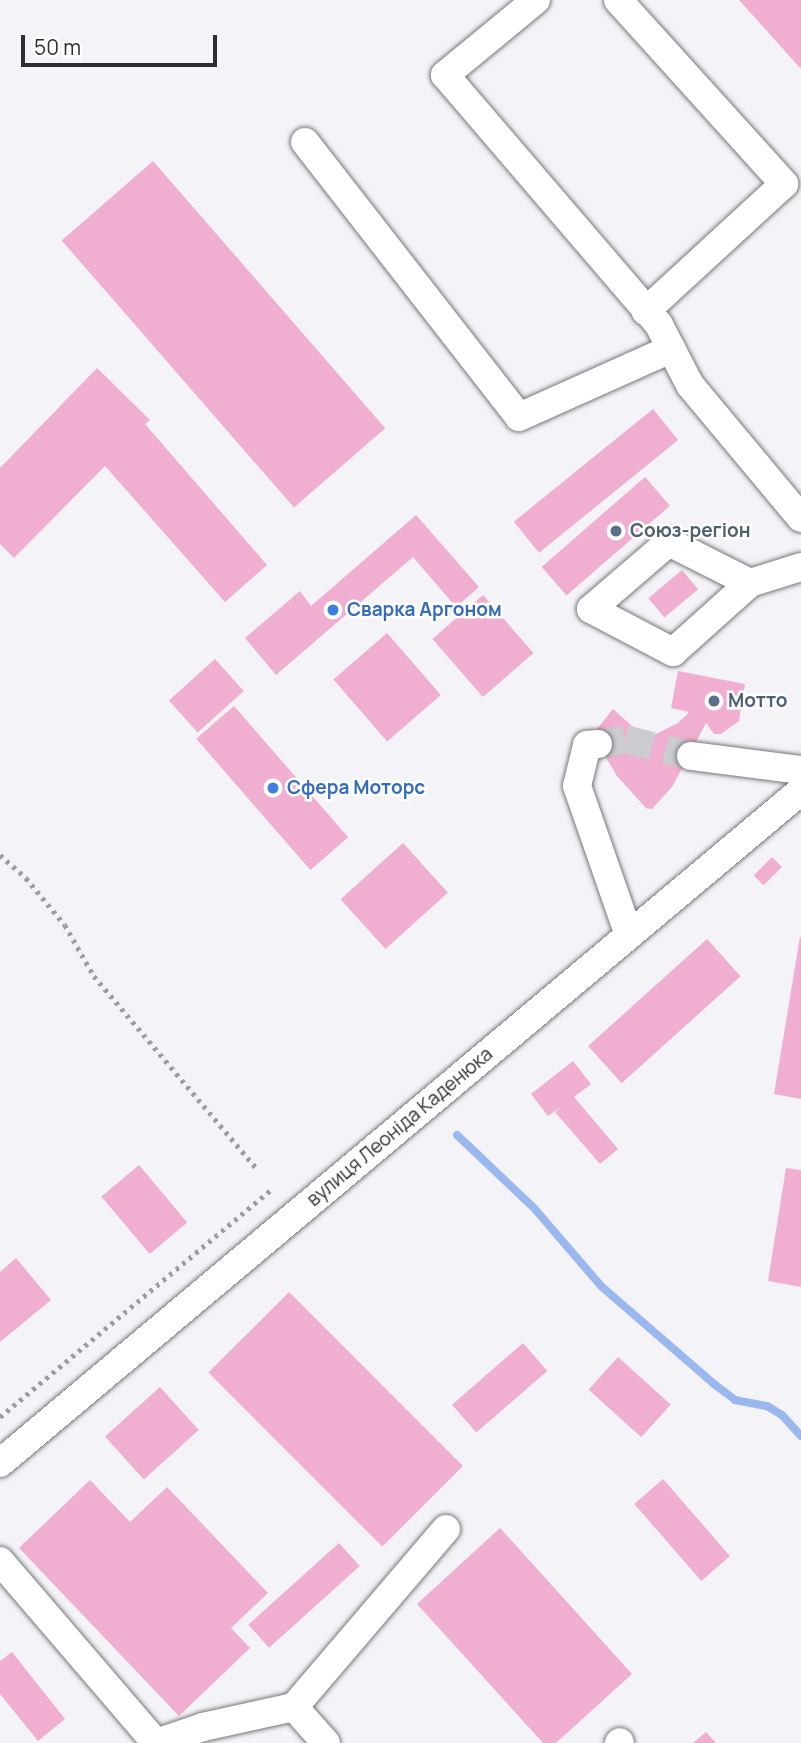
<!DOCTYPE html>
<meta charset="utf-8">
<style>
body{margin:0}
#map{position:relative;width:801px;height:1743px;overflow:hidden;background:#f3f3f8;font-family:Manrope,sans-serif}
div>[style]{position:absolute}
.stream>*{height:8px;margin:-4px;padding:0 4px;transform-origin:4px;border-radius:4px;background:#9ab7ef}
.building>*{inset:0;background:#f0afd0;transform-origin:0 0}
.minor-tunnel>*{height:28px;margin-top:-14px;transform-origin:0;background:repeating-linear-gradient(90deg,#cbccd0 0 28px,transparent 0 42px)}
.path>*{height:4.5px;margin-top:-2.25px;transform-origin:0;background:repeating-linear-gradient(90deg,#9e9ea1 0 3.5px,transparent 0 8.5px)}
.roads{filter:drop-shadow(0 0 2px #78787c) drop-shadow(0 0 2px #78787c)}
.minor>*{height:28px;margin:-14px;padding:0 14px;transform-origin:14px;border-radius:14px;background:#fff}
.dots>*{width:19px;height:19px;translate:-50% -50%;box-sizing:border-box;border:4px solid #fff;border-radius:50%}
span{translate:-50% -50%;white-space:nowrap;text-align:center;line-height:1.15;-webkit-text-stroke:5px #fff;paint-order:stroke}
.service-label{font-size:19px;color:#4e5e75;font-weight:700}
.left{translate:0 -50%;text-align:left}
.shop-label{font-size:19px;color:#366cbe;font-weight:700}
.street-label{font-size:19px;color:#2d2e2f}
.scale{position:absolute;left:21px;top:35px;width:196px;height:32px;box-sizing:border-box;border:4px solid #2d2e2f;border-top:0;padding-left:9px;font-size:21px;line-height:24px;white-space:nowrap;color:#2d2e2f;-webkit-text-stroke:5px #fff;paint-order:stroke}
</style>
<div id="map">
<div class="stream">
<div style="left:457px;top:1135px;width:106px;rotate:43.5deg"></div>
<div style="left:534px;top:1208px;width:103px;rotate:49.3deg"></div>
<div style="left:601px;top:1286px;width:150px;rotate:40.9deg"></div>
<div style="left:714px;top:1384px;width:26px;rotate:37deg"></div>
<div style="left:735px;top:1400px;width:33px;rotate:11deg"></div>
<div style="left:767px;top:1406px;width:17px;rotate:31deg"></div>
<div style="left:782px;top:1415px;width:28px;rotate:48deg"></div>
</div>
<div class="building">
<div style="clip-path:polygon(739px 0,801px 0,801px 69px)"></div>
<div style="left:153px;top:161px;width:354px;height:121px;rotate:49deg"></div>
<div style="clip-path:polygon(97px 368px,150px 420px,145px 424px,267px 565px,225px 602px,105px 466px,14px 558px,0 544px,0 468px)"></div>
<div style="left:653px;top:409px;width:40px;height:179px;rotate:51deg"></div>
<div style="left:645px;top:477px;width:38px;height:137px;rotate:49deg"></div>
<div style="clip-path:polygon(416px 515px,479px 587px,456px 607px,413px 557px,276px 675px,245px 638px,300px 591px,311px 606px)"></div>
<div style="left:682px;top:570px;width:25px;height:44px;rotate:50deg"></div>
<div style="left:483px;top:595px;width:77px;height:67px;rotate:49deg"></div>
<div style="left:387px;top:633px;width:82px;height:71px;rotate:49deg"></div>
<div style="left:215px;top:659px;width:43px;height:62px;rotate:48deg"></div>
<div style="clip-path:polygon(678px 671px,745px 684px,739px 721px,721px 734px,714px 734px,706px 723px,672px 787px,652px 809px,646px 808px,617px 776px,596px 741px,597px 729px,613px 709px,641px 734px,652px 736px,678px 723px,689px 712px,671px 708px)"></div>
<div style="left:234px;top:706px;width:174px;height:50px;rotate:49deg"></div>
<div style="left:403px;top:843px;width:67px;height:84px;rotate:48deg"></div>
<div style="left:772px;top:857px;width:14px;height:26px;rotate:45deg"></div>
<div style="clip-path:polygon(800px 937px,801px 937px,801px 1099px,774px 1094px)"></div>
<div style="left:707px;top:939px;width:50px;height:160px;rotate:48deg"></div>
<div style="clip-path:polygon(573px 1061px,591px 1084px,574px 1097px,618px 1149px,600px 1164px,555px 1112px,562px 1106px,548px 1116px,531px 1094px)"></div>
<div style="left:139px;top:1165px;width:75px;height:49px;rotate:50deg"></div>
<div style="clip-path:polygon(786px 1168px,801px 1170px,801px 1287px,768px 1281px)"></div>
<div style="clip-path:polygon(16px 1258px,51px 1300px,0 1342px,0 1272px)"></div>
<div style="left:289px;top:1292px;width:246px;height:114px;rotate:45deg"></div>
<div style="left:523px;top:1343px;width:37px;height:94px;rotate:49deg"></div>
<div style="left:618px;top:1357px;width:71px;height:44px;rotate:42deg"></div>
<div style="left:160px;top:1387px;width:58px;height:74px;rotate:48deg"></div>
<div style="left:663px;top:1479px;width:102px;height:38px;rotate:49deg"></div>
<div style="clip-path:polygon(90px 1480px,130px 1522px,167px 1487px,268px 1593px,231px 1628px,250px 1648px,179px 1716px,19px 1548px)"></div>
<div style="clip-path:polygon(500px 1528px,632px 1674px,556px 1743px,543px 1743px,417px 1604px)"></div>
<div style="left:339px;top:1543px;width:31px;height:122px;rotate:48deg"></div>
<div style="clip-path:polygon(12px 1652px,65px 1719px,38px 1741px,0 1694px,0 1661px)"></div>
<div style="clip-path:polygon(706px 1732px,716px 1743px,693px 1743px)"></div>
</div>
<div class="minor-tunnel">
<div style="left:598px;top:744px;width:27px;rotate:-10deg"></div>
<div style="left:625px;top:739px;width:68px;rotate:14.4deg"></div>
</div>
<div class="path">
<div style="left:0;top:855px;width:35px;rotate:41deg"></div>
<div style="left:26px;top:878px;width:61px;rotate:50.3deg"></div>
<div style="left:65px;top:925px;width:59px;rotate:60.4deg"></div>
<div style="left:94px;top:976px;width:254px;rotate:49.8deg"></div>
<div style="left:0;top:1417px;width:354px;rotate:-40deg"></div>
</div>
<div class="roads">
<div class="minor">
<div style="left:536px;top:0;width:118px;rotate:140.5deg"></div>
<div style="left:445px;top:75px;width:329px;rotate:49.4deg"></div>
<div style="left:659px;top:325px;width:68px;rotate:62.7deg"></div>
<div style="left:690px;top:385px;width:173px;rotate:50.2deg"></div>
<div style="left:618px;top:0;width:248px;rotate:47.9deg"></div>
<div style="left:784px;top:184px;width:188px;rotate:137.4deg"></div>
<div style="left:305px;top:142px;width:348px;rotate:52.1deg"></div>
<div style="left:519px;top:417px;width:167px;rotate:-24.1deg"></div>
<div style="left:750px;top:583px;width:91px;rotate:-153.2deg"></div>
<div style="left:669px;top:542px;width:103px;rotate:139.3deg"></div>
<div style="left:591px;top:609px;width:93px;rotate:27.7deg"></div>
<div style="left:673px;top:652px;width:103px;rotate:-41.9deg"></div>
<div style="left:750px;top:583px;width:53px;rotate:-17.4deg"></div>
<div style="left:598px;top:744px;width:11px;rotate:175deg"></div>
<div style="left:587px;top:745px;width:42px;rotate:103.7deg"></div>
<div style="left:577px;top:786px;width:158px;rotate:70.8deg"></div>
<div style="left:691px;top:756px;width:111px;rotate:7.3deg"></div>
<div style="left:0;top:1463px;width:1046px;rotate:-40deg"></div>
<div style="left:0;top:1561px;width:240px;rotate:49.4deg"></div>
<div style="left:294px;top:1707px;width:48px;rotate:48.4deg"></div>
<div style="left:156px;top:1743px;width:50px;rotate:-18.8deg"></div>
<div style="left:203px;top:1727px;width:93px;rotate:-12.4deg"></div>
<div style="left:294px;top:1707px;width:234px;rotate:-49.5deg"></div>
<div style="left:619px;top:1743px;width:1px;rotate:-45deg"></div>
</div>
</div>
<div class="dots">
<div style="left:616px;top:531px;background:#5c6f8a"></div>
<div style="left:333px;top:610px;background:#3f7fe0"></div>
<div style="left:714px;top:701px;background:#5c6f8a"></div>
<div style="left:273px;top:788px;background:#3f7fe0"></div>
</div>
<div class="service-label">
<span class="left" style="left:630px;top:531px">Союз-регіон</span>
<span class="left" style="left:728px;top:701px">Мотто</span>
</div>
<div class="shop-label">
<span class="left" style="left:347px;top:610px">Сварка Аргоном</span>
<span class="left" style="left:287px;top:788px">Сфера Моторс</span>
</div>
<div class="street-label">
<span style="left:400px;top:1127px;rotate:-40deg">вулиця Леоніда Каденюка</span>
</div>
<div class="scale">50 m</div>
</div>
